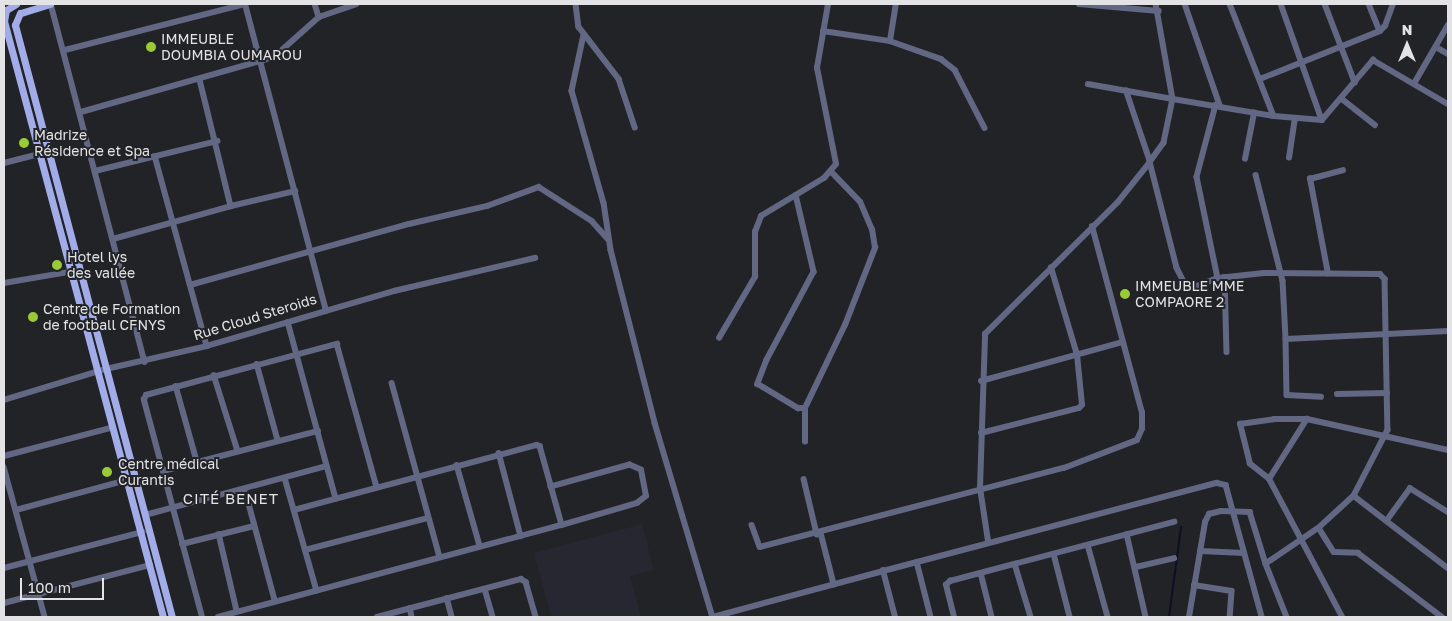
<!DOCTYPE html>
<meta charset="utf-8">
<style>
body{margin:0}
#map{position:relative;width:1452px;height:621px;overflow:hidden;background:#222326;font-family:"Golos Text",sans-serif}
div>[style]{position:absolute}
.built>*{inset:0;background:#262731}
.stream>*{height:2px;margin:-1px;padding:0 1px;transform-origin:1px;border-radius:1px;background:#0d0f24}
.minor>*{height:5.5px;margin:-2.75px;padding:0 2.75px;transform-origin:2.75px;border-radius:2.75px;background:#626784}
.major>*{height:7px;margin:-3.5px;padding:0 3.5px;transform-origin:3.5px;border-radius:3.5px;background:#a2ace8}
.dots>*{width:14px;height:14px;translate:-50% -50%;box-sizing:border-box;border:2px solid #222326;border-radius:50%}
span{translate:-50% -50%;white-space:nowrap;text-align:center;line-height:1.15;-webkit-text-stroke:4px #222326;paint-order:stroke}
.poi-label{font-size:14px;color:#e3e3e6}
.left{translate:0 -50%;text-align:left}
.street-label{font-size:14px;color:#e3e3e6}
.neighbourhood-label{font-size:15px;color:#e3e3e6;letter-spacing:1px}
.frame{position:absolute;inset:0;border:5px solid #e3e3e6;pointer-events:none}
.north{position:absolute;left:1382px;top:20px;width:50px;height:50px;-webkit-text-stroke:4px #222326;paint-order:stroke;rotate:0deg;font-size:14px;font-weight:700;line-height:20px;text-align:center;color:#e3e3e6}
.north::after{content:'';display:block;margin:auto;width:18px;height:22px;background:#e3e3e6;clip-path:polygon(50% 0,100% 100%,50% 72%,0 100%)}
.scale{position:absolute;left:20px;top:578px;width:84px;height:22px;box-sizing:border-box;border:2px solid #e3e3e6;border-top:0;padding-left:6px;font-size:15px;line-height:18px;white-space:nowrap;color:#e3e3e6;-webkit-text-stroke:4px #222326;paint-order:stroke}
</style>
<div id="map">
<div class="built">
<div style="clip-path:polygon(642px 524px,654px 570px,630px 576px,641px 617px,551px 617px,534px 553px)"></div>
</div>
<div class="stream">
<div style="left:1169px;top:617px;width:91px;rotate:-82.4deg"></div>
</div>
<div class="minor">
<div style="left:51px;top:4px;width:370px;rotate:75.3deg"></div>
<div style="left:315px;top:4px;width:14px;rotate:73deg"></div>
<div style="left:576px;top:4px;width:23px;rotate:83deg"></div>
<div style="left:579px;top:27px;width:66px;rotate:52.4deg"></div>
<div style="left:619px;top:79px;width:51px;rotate:71.6deg"></div>
<div style="left:1079px;top:4px;width:80px;rotate:5deg"></div>
<div style="left:1156px;top:4px;width:97px;rotate:79.9deg"></div>
<div style="left:1173px;top:99px;width:102px;rotate:9.6deg"></div>
<div style="left:1274px;top:116px;width:48px;rotate:4.8deg"></div>
<div style="left:1322px;top:120px;width:79px;rotate:-49.6deg"></div>
<div style="left:1373px;top:60px;width:87px;rotate:30.4deg"></div>
<div style="left:1185px;top:4px;width:107px;rotate:70.9deg"></div>
<div style="left:1230px;top:4px;width:120px;rotate:68.6deg"></div>
<div style="left:1281px;top:4px;width:123px;rotate:70.5deg"></div>
<div style="left:1325px;top:4px;width:84px;rotate:69deg"></div>
<div style="left:1369px;top:4px;width:29px;rotate:68deg"></div>
<div style="left:823px;top:31px;width:68px;rotate:8.5deg"></div>
<div style="left:890px;top:41px;width:54px;rotate:19.4deg"></div>
<div style="left:941px;top:59px;width:18px;rotate:38deg"></div>
<div style="left:955px;top:70px;width:65px;rotate:62.7deg"></div>
<div style="left:584px;top:35px;width:57px;rotate:102.1deg"></div>
<div style="left:572px;top:91px;width:116px;rotate:74.1deg"></div>
<div style="left:604px;top:203px;width:48px;rotate:81.5deg"></div>
<div style="left:611px;top:250px;width:179px;rotate:75.7deg"></div>
<div style="left:655px;top:423px;width:202px;rotate:73.4deg"></div>
<div style="left:890px;top:41px;width:37px;rotate:-81deg"></div>
<div style="left:1436px;top:47px;width:14px;rotate:30deg"></div>
<div style="left:65px;top:50px;width:186px;rotate:-14.3deg"></div>
<div style="left:1260px;top:79px;width:129px;rotate:-21.8deg"></div>
<div style="left:1380px;top:31px;width:7px;rotate:-45deg"></div>
<div style="left:1385px;top:26px;width:23px;rotate:-70deg"></div>
<div style="left:200px;top:80px;width:130px;rotate:76.2deg"></div>
<div style="left:231px;top:206px;width:66px;rotate:-13.2deg"></div>
<div style="left:1415px;top:82px;width:66px;rotate:-59.9deg"></div>
<div style="left:1088px;top:84px;width:86px;rotate:10deg"></div>
<div style="left:1173px;top:99px;width:45px;rotate:101.6deg"></div>
<div style="left:1164px;top:143px;width:24px;rotate:126deg"></div>
<div style="left:1150px;top:162px;width:109px;rotate:75.7deg"></div>
<div style="left:1177px;top:268px;width:18px;rotate:63deg"></div>
<div style="left:1185px;top:284px;width:12px;rotate:9deg"></div>
<div style="left:1197px;top:286px;width:22px;rotate:-21deg"></div>
<div style="left:1218px;top:278px;width:46px;rotate:-6.2deg"></div>
<div style="left:1264px;top:273px;width:116px;rotate:0.5deg"></div>
<div style="left:1380px;top:274px;width:7px;rotate:45deg"></div>
<div style="left:1385px;top:279px;width:151px;rotate:88.9deg"></div>
<div style="left:1388px;top:430px;width:74px;rotate:117.3deg"></div>
<div style="left:1354px;top:496px;width:47px;rotate:137.6deg"></div>
<div style="left:1319px;top:528px;width:64px;rotate:145.8deg"></div>
<div style="left:1342px;top:99px;width:42px;rotate:38.2deg"></div>
<div style="left:1216px;top:105px;width:74px;rotate:104.8deg"></div>
<div style="left:1197px;top:177px;width:103px;rotate:78.3deg"></div>
<div style="left:81px;top:112px;width:201px;rotate:-15.9deg"></div>
<div style="left:274px;top:57px;width:60px;rotate:-41.6deg"></div>
<div style="left:319px;top:17px;width:39px;rotate:-19deg"></div>
<div style="left:155px;top:156px;width:197px;rotate:74.7deg"></div>
<div style="left:1289px;top:158px;width:40px;rotate:-81.5deg"></div>
<div style="left:1245px;top:159px;width:47px;rotate:-78.9deg"></div>
<div style="left:4px;top:163px;width:44px;rotate:-14.3deg"></div>
<div style="left:95px;top:171px;width:126px;rotate:-13.8deg"></div>
<div style="left:1256px;top:175px;width:109px;rotate:75.7deg"></div>
<div style="left:1283px;top:281px;width:58px;rotate:87deg"></div>
<div style="left:1286px;top:339px;width:162px;rotate:-2.8deg"></div>
<div style="left:796px;top:195px;width:79px;rotate:76.8deg"></div>
<div style="left:814px;top:272px;width:100px;rotate:118.1deg"></div>
<div style="left:767px;top:360px;width:26px;rotate:111deg"></div>
<div style="left:758px;top:384px;width:47px;rotate:31deg"></div>
<div style="left:798px;top:408px;width:7px"></div>
<div style="left:113px;top:239px;width:123px;rotate:-15.6deg"></div>
<div style="left:1328px;top:274px;width:97px;rotate:-100.7deg"></div>
<div style="left:1310px;top:179px;width:34px;rotate:-15deg"></div>
<div style="left:1225px;top:277px;width:75px;rotate:88.5deg"></div>
<div style="left:4px;top:283px;width:66px;rotate:-9.6deg"></div>
<div style="left:190px;top:285px;width:227px;rotate:-15.6deg"></div>
<div style="left:409px;top:224px;width:80px;rotate:-13deg"></div>
<div style="left:487px;top:206px;width:55px;rotate:-20.1deg"></div>
<div style="left:539px;top:187px;width:63px;rotate:32.7deg"></div>
<div style="left:592px;top:221px;width:24px;rotate:48deg"></div>
<div style="left:326px;top:311px;width:71px;rotate:-16.4deg"></div>
<div style="left:394px;top:291px;width:145px;rotate:-13.2deg"></div>
<div style="left:288px;top:322px;width:183px;rotate:74.8deg"></div>
<div style="left:719px;top:338px;width:71px;rotate:-59.5deg"></div>
<div style="left:755px;top:277px;width:45px;rotate:-90deg"></div>
<div style="left:755px;top:232px;width:17px;rotate:-69deg"></div>
<div style="left:761px;top:216px;width:74px;rotate:-31.1deg"></div>
<div style="left:824px;top:178px;width:18px;rotate:-49deg"></div>
<div style="left:836px;top:164px;width:98px;rotate:-101.2deg"></div>
<div style="left:817px;top:68px;width:65px;rotate:-80.2deg"></div>
<div style="left:1286px;top:339px;width:56px;rotate:89deg"></div>
<div style="left:1287px;top:395px;width:34px;rotate:3deg"></div>
<div style="left:257px;top:364px;width:79px;rotate:74.6deg"></div>
<div style="left:214px;top:375px;width:80px;rotate:72.5deg"></div>
<div style="left:981px;top:381px;width:147px;rotate:-15.4deg"></div>
<div style="left:392px;top:383px;width:180px;rotate:74.6deg"></div>
<div style="left:176px;top:386px;width:78px;rotate:74.4deg"></div>
<div style="left:1337px;top:394px;width:50px;rotate:-1.1deg"></div>
<div style="left:4px;top:400px;width:107px;rotate:-16.9deg"></div>
<div style="left:106px;top:369px;width:104px;rotate:-12.8deg"></div>
<div style="left:207px;top:346px;width:124px;rotate:-16.4deg"></div>
<div style="left:326px;top:311px;width:318px;rotate:-104.8deg"></div>
<div style="left:981px;top:433px;width:101px;rotate:-14.3deg"></div>
<div style="left:1079px;top:408px;width:4px;rotate:-45deg"></div>
<div style="left:1082px;top:405px;width:50px;rotate:-95.7deg"></div>
<div style="left:1077px;top:355px;width:91px;rotate:-106.6deg"></div>
<div style="left:805px;top:442px;width:34px;rotate:-90deg"></div>
<div style="left:805px;top:408px;width:92px;rotate:-64.3deg"></div>
<div style="left:845px;top:325px;width:83px;rotate:-68.7deg"></div>
<div style="left:875px;top:248px;width:18px;rotate:-99deg"></div>
<div style="left:872px;top:230px;width:30px;rotate:-113deg"></div>
<div style="left:860px;top:202px;width:40px;rotate:-134deg"></div>
<div style="left:499px;top:453px;width:86px;rotate:75.2deg"></div>
<div style="left:4px;top:456px;width:111px;rotate:-14.7deg"></div>
<div style="left:457px;top:465px;width:84px;rotate:74.1deg"></div>
<div style="left:4px;top:467px;width:156px;rotate:74.7deg"></div>
<div style="left:163px;top:471px;width:160px;rotate:-14.5deg"></div>
<div style="left:285px;top:478px;width:117px;rotate:74.2deg"></div>
<div style="left:804px;top:479px;width:57px;rotate:76.7deg"></div>
<div style="left:1269px;top:479px;width:71px;rotate:-57.7deg"></div>
<div style="left:245px;top:489px;width:115px;rotate:74.9deg"></div>
<div style="left:1354px;top:496px;width:118px;rotate:37.5deg"></div>
<div style="left:16px;top:510px;width:115px;rotate:-15.1deg"></div>
<div style="left:294px;top:510px;width:251px;rotate:-15deg"></div>
<div style="left:536px;top:445px;width:4px;rotate:14deg"></div>
<div style="left:540px;top:446px;width:82px;rotate:74.4deg"></div>
<div style="left:145px;top:515px;width:188px;rotate:-15.1deg"></div>
<div style="left:1387px;top:520px;width:39px;rotate:-54deg"></div>
<div style="left:1410px;top:488px;width:45px;rotate:32.3deg"></div>
<div style="left:752px;top:525px;width:23px;rotate:70deg"></div>
<div style="left:760px;top:547px;width:314px;rotate:-14.6deg"></div>
<div style="left:1064px;top:468px;width:78px;rotate:-21deg"></div>
<div style="left:1137px;top:440px;width:12px;rotate:-66deg"></div>
<div style="left:1142px;top:429px;width:16px;rotate:-90deg"></div>
<div style="left:1142px;top:413px;width:193px;rotate:-105deg"></div>
<div style="left:1319px;top:528px;width:28px;rotate:58deg"></div>
<div style="left:1334px;top:552px;width:24px;rotate:2deg"></div>
<div style="left:1358px;top:553px;width:106px;rotate:37.3deg"></div>
<div style="left:821px;top:533px;width:53px;rotate:75.7deg"></div>
<div style="left:219px;top:534px;width:79px;rotate:76.8deg"></div>
<div style="left:1127px;top:534px;width:85px;rotate:77.1deg"></div>
<div style="left:988px;top:541px;width:54px;rotate:-98.6deg"></div>
<div style="left:980px;top:488px;width:154px;rotate:-88.1deg"></div>
<div style="left:985px;top:334px;width:187px;rotate:-44.8deg"></div>
<div style="left:1118px;top:202px;width:51px;rotate:-51.3deg"></div>
<div style="left:1150px;top:162px;width:75px;rotate:-108.7deg"></div>
<div style="left:182px;top:544px;width:74px;rotate:-14deg"></div>
<div style="left:1088px;top:545px;width:75px;rotate:74.5deg"></div>
<div style="left:305px;top:550px;width:127px;rotate:-14.6deg"></div>
<div style="left:1200px;top:551px;width:44px;rotate:2.6deg"></div>
<div style="left:1054px;top:554px;width:65px;rotate:75.7deg"></div>
<div style="left:917px;top:562px;width:57px;rotate:75.7deg"></div>
<div style="left:1015px;top:564px;width:55px;rotate:73.2deg"></div>
<div style="left:1136px;top:567px;width:39px;rotate:-13deg"></div>
<div style="left:4px;top:568px;width:143px;rotate:-14.6deg"></div>
<div style="left:981px;top:573px;width:45px;rotate:76deg"></div>
<div style="left:1194px;top:585px;width:38px;rotate:9deg"></div>
<div style="left:1232px;top:591px;width:26px;rotate:94deg"></div>
<div style="left:485px;top:589px;width:29px;rotate:74deg"></div>
<div style="left:447px;top:598px;width:20px;rotate:75deg"></div>
<div style="left:4px;top:603px;width:151px;rotate:-14.6deg"></div>
<div style="left:410px;top:608px;width:9px;rotate:77deg"></div>
<div style="left:202px;top:617px;width:225px;rotate:-105deg"></div>
<div style="left:144px;top:400px;width:5px;rotate:-68deg"></div>
<div style="left:146px;top:395px;width:198px;rotate:-15deg"></div>
<div style="left:337px;top:344px;width:148px;rotate:74.4deg"></div>
<div style="left:218px;top:617px;width:356px;rotate:-15deg"></div>
<div style="left:562px;top:525px;width:78px;rotate:-16.3deg"></div>
<div style="left:637px;top:503px;width:11px;rotate:-38deg"></div>
<div style="left:646px;top:496px;width:26px;rotate:-101deg"></div>
<div style="left:641px;top:470px;width:12px;rotate:-156deg"></div>
<div style="left:630px;top:465px;width:82px;rotate:164.4deg"></div>
<div style="left:377px;top:617px;width:149px;rotate:-14.8deg"></div>
<div style="left:521px;top:579px;width:6px;rotate:31deg"></div>
<div style="left:526px;top:582px;width:36px;rotate:74deg"></div>
<div style="left:713px;top:617px;width:176px;rotate:-15.1deg"></div>
<div style="left:895px;top:617px;width:48px;rotate:-104.6deg"></div>
<div style="left:883px;top:571px;width:345px;rotate:-14.8deg"></div>
<div style="left:1217px;top:483px;width:9px;rotate:13deg"></div>
<div style="left:1226px;top:485px;width:137px;rotate:74.7deg"></div>
<div style="left:954px;top:617px;width:33px;rotate:-104deg"></div>
<div style="left:946px;top:585px;width:6px;rotate:-45deg"></div>
<div style="left:950px;top:581px;width:232px;rotate:-14.8deg"></div>
<div style="left:1189px;top:617px;width:96px;rotate:-80.4deg"></div>
<div style="left:1205px;top:522px;width:9px;rotate:-63deg"></div>
<div style="left:1209px;top:514px;width:12px;rotate:-14deg"></div>
<div style="left:1221px;top:511px;width:29px;rotate:2deg"></div>
<div style="left:1250px;top:512px;width:54px;rotate:72.9deg"></div>
<div style="left:1266px;top:564px;width:57px;rotate:68.4deg"></div>
<div style="left:1342px;top:617px;width:156px;rotate:-117.9deg"></div>
<div style="left:1269px;top:479px;width:24px;rotate:-142deg"></div>
<div style="left:1250px;top:464px;width:41px;rotate:-104deg"></div>
<div style="left:1240px;top:424px;width:34px;rotate:-8deg"></div>
<div style="left:1274px;top:419px;width:33px"></div>
<div style="left:1307px;top:419px;width:144px;rotate:12.4deg"></div>
</div>
<div class="major">
<div style="left:16px;top:4px;width:12px;rotate:149deg"></div>
<div style="left:6px;top:10px;width:11px;rotate:100deg"></div>
<div style="left:4px;top:21px;width:617px;rotate:75.06deg"></div>
<div style="left:50px;top:4px;width:31px;rotate:163deg"></div>
<div style="left:20px;top:13px;width:13px;rotate:113deg"></div>
<div style="left:15px;top:25px;width:612px;rotate:75.15deg"></div>
</div>
<div class="dots">
<div style="left:151px;top:47px;background:#99cb36"></div>
<div style="left:24px;top:143px;background:#99cb36"></div>
<div style="left:57px;top:265px;background:#99cb36"></div>
<div style="left:1125px;top:294px;background:#99cb36"></div>
<div style="left:33px;top:317px;background:#99cb36"></div>
<div style="left:107px;top:472px;background:#99cb36"></div>
</div>
<div class="poi-label">
<span class="left" style="left:161px;top:47px">IMMEUBLE<br>DOUMBIA OUMAROU</span>
<span class="left" style="left:34px;top:143px">Madrize<br>Résidence et Spa</span>
<span class="left" style="left:67px;top:265px">Hotel lys<br>des vallée</span>
<span class="left" style="left:1135px;top:294px">IMMEUBLE MME<br>COMPAORE 2</span>
<span class="left" style="left:43px;top:317px">Centre de Formation<br>de football CFNYS</span>
<span class="left" style="left:118px;top:472px">Centre médical<br>Curantis</span>
</div>
<div class="street-label">
<span style="left:255px;top:317px;rotate:-17deg">Rue Cloud Steroids</span>
</div>
<div class="neighbourhood-label">
<span style="left:231px;top:499px">CITÉ BENET</span>
</div>
<div class="frame"></div>
<div class="north">N</div>
<div class="scale">100 m</div>
</div>
